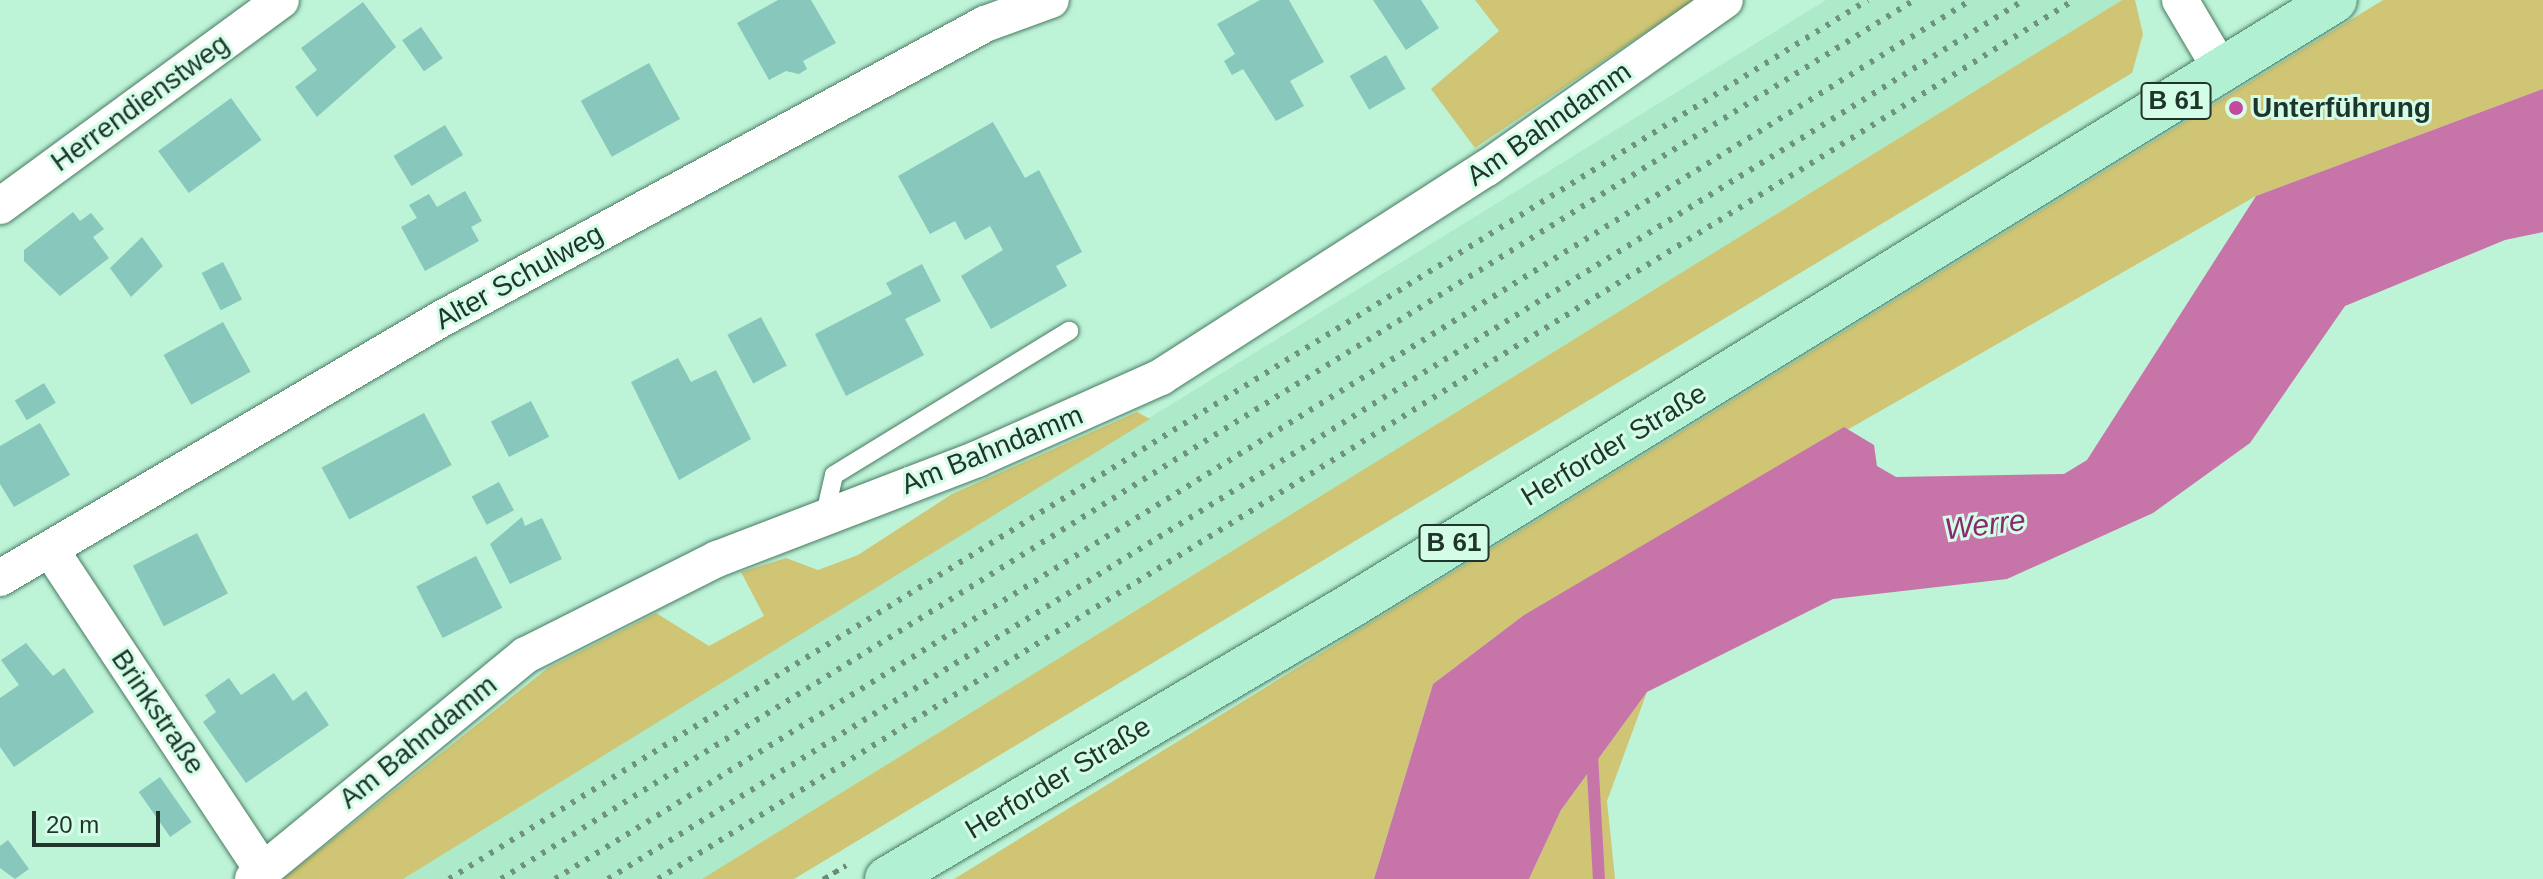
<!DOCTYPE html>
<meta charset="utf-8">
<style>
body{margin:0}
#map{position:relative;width:2543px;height:879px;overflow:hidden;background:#bdf3d7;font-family:Helvetica,sans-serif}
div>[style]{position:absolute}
.built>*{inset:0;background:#aceaca}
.green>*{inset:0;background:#cfc575}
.water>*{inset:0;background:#c774a9}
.stream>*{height:12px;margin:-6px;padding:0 6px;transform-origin:6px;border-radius:6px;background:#c774a9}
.building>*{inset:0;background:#88c7bb;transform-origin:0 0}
.path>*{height:5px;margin-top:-2.5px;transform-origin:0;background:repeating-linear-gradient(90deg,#678b79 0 6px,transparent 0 12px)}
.roads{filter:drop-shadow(0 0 2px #487a62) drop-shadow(0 0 2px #487a62)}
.lane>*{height:18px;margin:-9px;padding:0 9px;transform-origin:9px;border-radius:9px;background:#fff}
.street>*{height:36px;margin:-18px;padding:0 18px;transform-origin:18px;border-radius:18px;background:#fff}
.primary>*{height:44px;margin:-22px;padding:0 22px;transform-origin:22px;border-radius:22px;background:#b2f0d3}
.rail>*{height:6px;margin-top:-3px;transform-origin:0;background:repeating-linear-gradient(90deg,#6e9380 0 4px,transparent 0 12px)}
.dots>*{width:22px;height:22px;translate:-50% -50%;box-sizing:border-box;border:4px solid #d3fde7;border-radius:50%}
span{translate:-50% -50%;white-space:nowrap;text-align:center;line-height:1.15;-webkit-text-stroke:6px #d3fde7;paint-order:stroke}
.shield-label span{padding:2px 6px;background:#d3fde7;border:2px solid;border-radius:6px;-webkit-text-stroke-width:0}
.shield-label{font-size:26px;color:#1f342a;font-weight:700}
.street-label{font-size:28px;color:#1f342a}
.poi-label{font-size:28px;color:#1f342a;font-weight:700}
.left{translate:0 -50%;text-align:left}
.water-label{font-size:30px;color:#8b286d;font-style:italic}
.scale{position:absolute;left:32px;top:811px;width:128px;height:36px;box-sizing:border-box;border:4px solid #1f342a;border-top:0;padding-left:10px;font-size:24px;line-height:28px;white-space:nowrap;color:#1f342a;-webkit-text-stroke:6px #d3fde7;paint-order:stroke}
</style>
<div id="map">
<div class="built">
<div style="clip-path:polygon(1826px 0,2122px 0,702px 879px,403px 879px)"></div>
</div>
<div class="green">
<div style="clip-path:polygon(1475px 0,1693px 0,1475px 148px,1431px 89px,1499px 31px)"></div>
<div style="clip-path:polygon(2122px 0,2135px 0,2143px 34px,2132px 73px,794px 879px,702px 879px)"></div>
<div style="clip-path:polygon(2383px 0,2543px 0,2543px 89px,2256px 196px,1524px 615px,1433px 684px,1374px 879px,954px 879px)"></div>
<div style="clip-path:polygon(1137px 412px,1150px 419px,403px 879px,283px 879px,548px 668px,656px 613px,709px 646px,764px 616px,741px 572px,786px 558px,818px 570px,858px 555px,952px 494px)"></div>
<div style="clip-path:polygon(1647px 692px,1607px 801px,1615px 879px,1529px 879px,1561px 810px)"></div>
</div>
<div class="water">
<div style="clip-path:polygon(2543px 89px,2543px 232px,2505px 240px,2345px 306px,2250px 443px,2153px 513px,2007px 579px,1833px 599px,1647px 692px,1561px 810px,1529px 879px,1374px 879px,1433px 684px,1524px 615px,1844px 427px,1874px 445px,1877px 466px,1896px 477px,2064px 474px,2087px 460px,2256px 196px)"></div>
</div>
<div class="stream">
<div style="left:1592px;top:755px;width:124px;rotate:86.8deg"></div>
</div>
<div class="building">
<div style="clip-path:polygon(778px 0,811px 0,836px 43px,803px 61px,807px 69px,799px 74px,786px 71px,769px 80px,737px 23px)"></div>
<div style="clip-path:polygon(1260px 0,1289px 0,1324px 62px,1290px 81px,1304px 106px,1276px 121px,1243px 69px,1232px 75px,1224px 61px,1235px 54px,1217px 24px)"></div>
<div style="clip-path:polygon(1373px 0,1421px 0,1439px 28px,1406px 50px)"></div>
<div style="clip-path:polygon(363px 2px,396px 47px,317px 117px,295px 87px,317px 70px,301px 48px)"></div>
<div style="left:421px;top:27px;width:38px;height:23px;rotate:55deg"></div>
<div style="left:1386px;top:55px;width:39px;height:42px;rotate:60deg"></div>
<div style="left:649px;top:63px;width:64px;height:78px;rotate:61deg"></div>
<div style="left:231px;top:98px;width:52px;height:90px;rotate:54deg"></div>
<div style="clip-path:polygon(993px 122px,1025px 178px,1039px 170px,1082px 252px,1056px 266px,1067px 286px,991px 329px,961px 276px,1003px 250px,990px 226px,965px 240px,955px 221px,930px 234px,898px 176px)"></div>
<div style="left:445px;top:125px;width:35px;height:60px;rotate:59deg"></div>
<div style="clip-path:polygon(465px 191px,482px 221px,471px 227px,479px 241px,425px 271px,401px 227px,417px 218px,409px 205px,429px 194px,437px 207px)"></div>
<div style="clip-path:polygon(73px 212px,80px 221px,91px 213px,104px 229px,93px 237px,109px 258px,60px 296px,24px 261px,24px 250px)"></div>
<div style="clip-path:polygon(142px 237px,163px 266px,131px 297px,110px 268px)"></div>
<div style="left:223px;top:262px;width:42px;height:24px;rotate:63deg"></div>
<div style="clip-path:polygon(922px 264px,941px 301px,905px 319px,924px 355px,846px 396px,815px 334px,892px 294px,886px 283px)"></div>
<div style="left:761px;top:317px;width:55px;height:38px;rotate:62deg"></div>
<div style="left:223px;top:322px;width:57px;height:68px;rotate:61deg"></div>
<div style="clip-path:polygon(678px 358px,691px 382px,716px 370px,751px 439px,679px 480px,631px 382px)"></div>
<div style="left:44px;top:383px;width:23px;height:34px;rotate:59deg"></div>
<div style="left:531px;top:401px;width:40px;height:45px;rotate:63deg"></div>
<div style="left:424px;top:413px;width:59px;height:116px;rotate:62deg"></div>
<div style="clip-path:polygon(40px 423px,70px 475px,14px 507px,0 484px,0 446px)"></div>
<div style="left:499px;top:482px;width:32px;height:31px;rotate:62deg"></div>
<div style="clip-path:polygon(522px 517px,525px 526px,542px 518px,562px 559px,510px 584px,490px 544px)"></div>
<div style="left:197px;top:533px;width:68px;height:72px;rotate:63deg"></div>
<div style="left:476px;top:556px;width:58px;height:67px;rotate:63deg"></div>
<div style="clip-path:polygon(26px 643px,53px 676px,64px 668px,94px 712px,14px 767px,0 747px,0 698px,19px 685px,1px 660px)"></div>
<div style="clip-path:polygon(274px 673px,293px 701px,306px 691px,329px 725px,246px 783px,203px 722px,216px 712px,205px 695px,229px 678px,241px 695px)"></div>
<div style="left:160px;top:777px;width:55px;height:26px;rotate:55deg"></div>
<div style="clip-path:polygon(8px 840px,29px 869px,15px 879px,0 868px,0 846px)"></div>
</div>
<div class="path">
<div style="left:823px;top:879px;width:27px;rotate:-31deg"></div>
</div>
<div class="roads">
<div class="lane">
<div style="left:825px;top:514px;width:40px;rotate:-77deg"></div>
<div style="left:834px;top:475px;width:276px;rotate:-31.5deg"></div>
</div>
<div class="street">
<div style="left:2180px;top:0;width:85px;rotate:59.5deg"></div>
<div style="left:0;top:206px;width:348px;rotate:-36.2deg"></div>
<div style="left:52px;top:552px;width:382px;rotate:56.5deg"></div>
<div style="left:0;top:578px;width:511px;rotate:-30.43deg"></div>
<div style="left:441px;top:319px;width:619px;rotate:-28.47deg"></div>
<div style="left:985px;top:24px;width:70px;rotate:-20deg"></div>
<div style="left:253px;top:879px;width:353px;rotate:-39.4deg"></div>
<div style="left:526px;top:655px;width:214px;rotate:-26.7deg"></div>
<div style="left:717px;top:559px;width:279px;rotate:-21deg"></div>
<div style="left:977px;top:459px;width:201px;rotate:-24deg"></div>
<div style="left:1161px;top:377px;width:387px;rotate:-32.7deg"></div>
<div style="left:1487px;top:168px;width:291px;rotate:-35.2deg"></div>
</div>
<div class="primary">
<div style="left:887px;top:879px;width:540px;rotate:-30.51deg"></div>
<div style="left:1352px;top:605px;width:1154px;rotate:-31.61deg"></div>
</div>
</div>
<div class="rail">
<div style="left:449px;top:879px;width:1669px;rotate:-31.78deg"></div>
<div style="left:501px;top:879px;width:1664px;rotate:-31.88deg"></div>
<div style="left:555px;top:879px;width:1667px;rotate:-31.83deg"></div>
<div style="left:608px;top:879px;width:1667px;rotate:-31.83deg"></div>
<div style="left:658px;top:879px;width:1667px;rotate:-31.83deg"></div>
</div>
<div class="dots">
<div style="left:2236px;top:108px;background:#c34a9d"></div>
</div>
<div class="shield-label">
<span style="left:2176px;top:101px">B 61</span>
<span style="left:1454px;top:543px">B 61</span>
</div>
<div class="street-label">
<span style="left:140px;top:103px;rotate:-36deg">Herrendienstweg</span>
<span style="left:1549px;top:124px;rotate:-35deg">Am Bahndamm</span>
<span style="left:519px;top:277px;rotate:-29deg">Alter Schulweg</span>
<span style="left:1614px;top:445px;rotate:-31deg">Herforder Straße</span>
<span style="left:992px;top:450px;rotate:-22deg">Am Bahndamm</span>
<span style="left:158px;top:712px;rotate:56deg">Brinkstraße</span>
<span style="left:418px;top:742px;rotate:-39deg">Am Bahndamm</span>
<span style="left:1058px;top:778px;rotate:-31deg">Herforder Straße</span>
</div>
<div class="poi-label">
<span class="left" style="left:2252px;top:108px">Unterführung</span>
</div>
<div class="water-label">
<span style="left:1985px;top:525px;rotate:-7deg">Werre</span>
</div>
<div class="scale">20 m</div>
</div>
